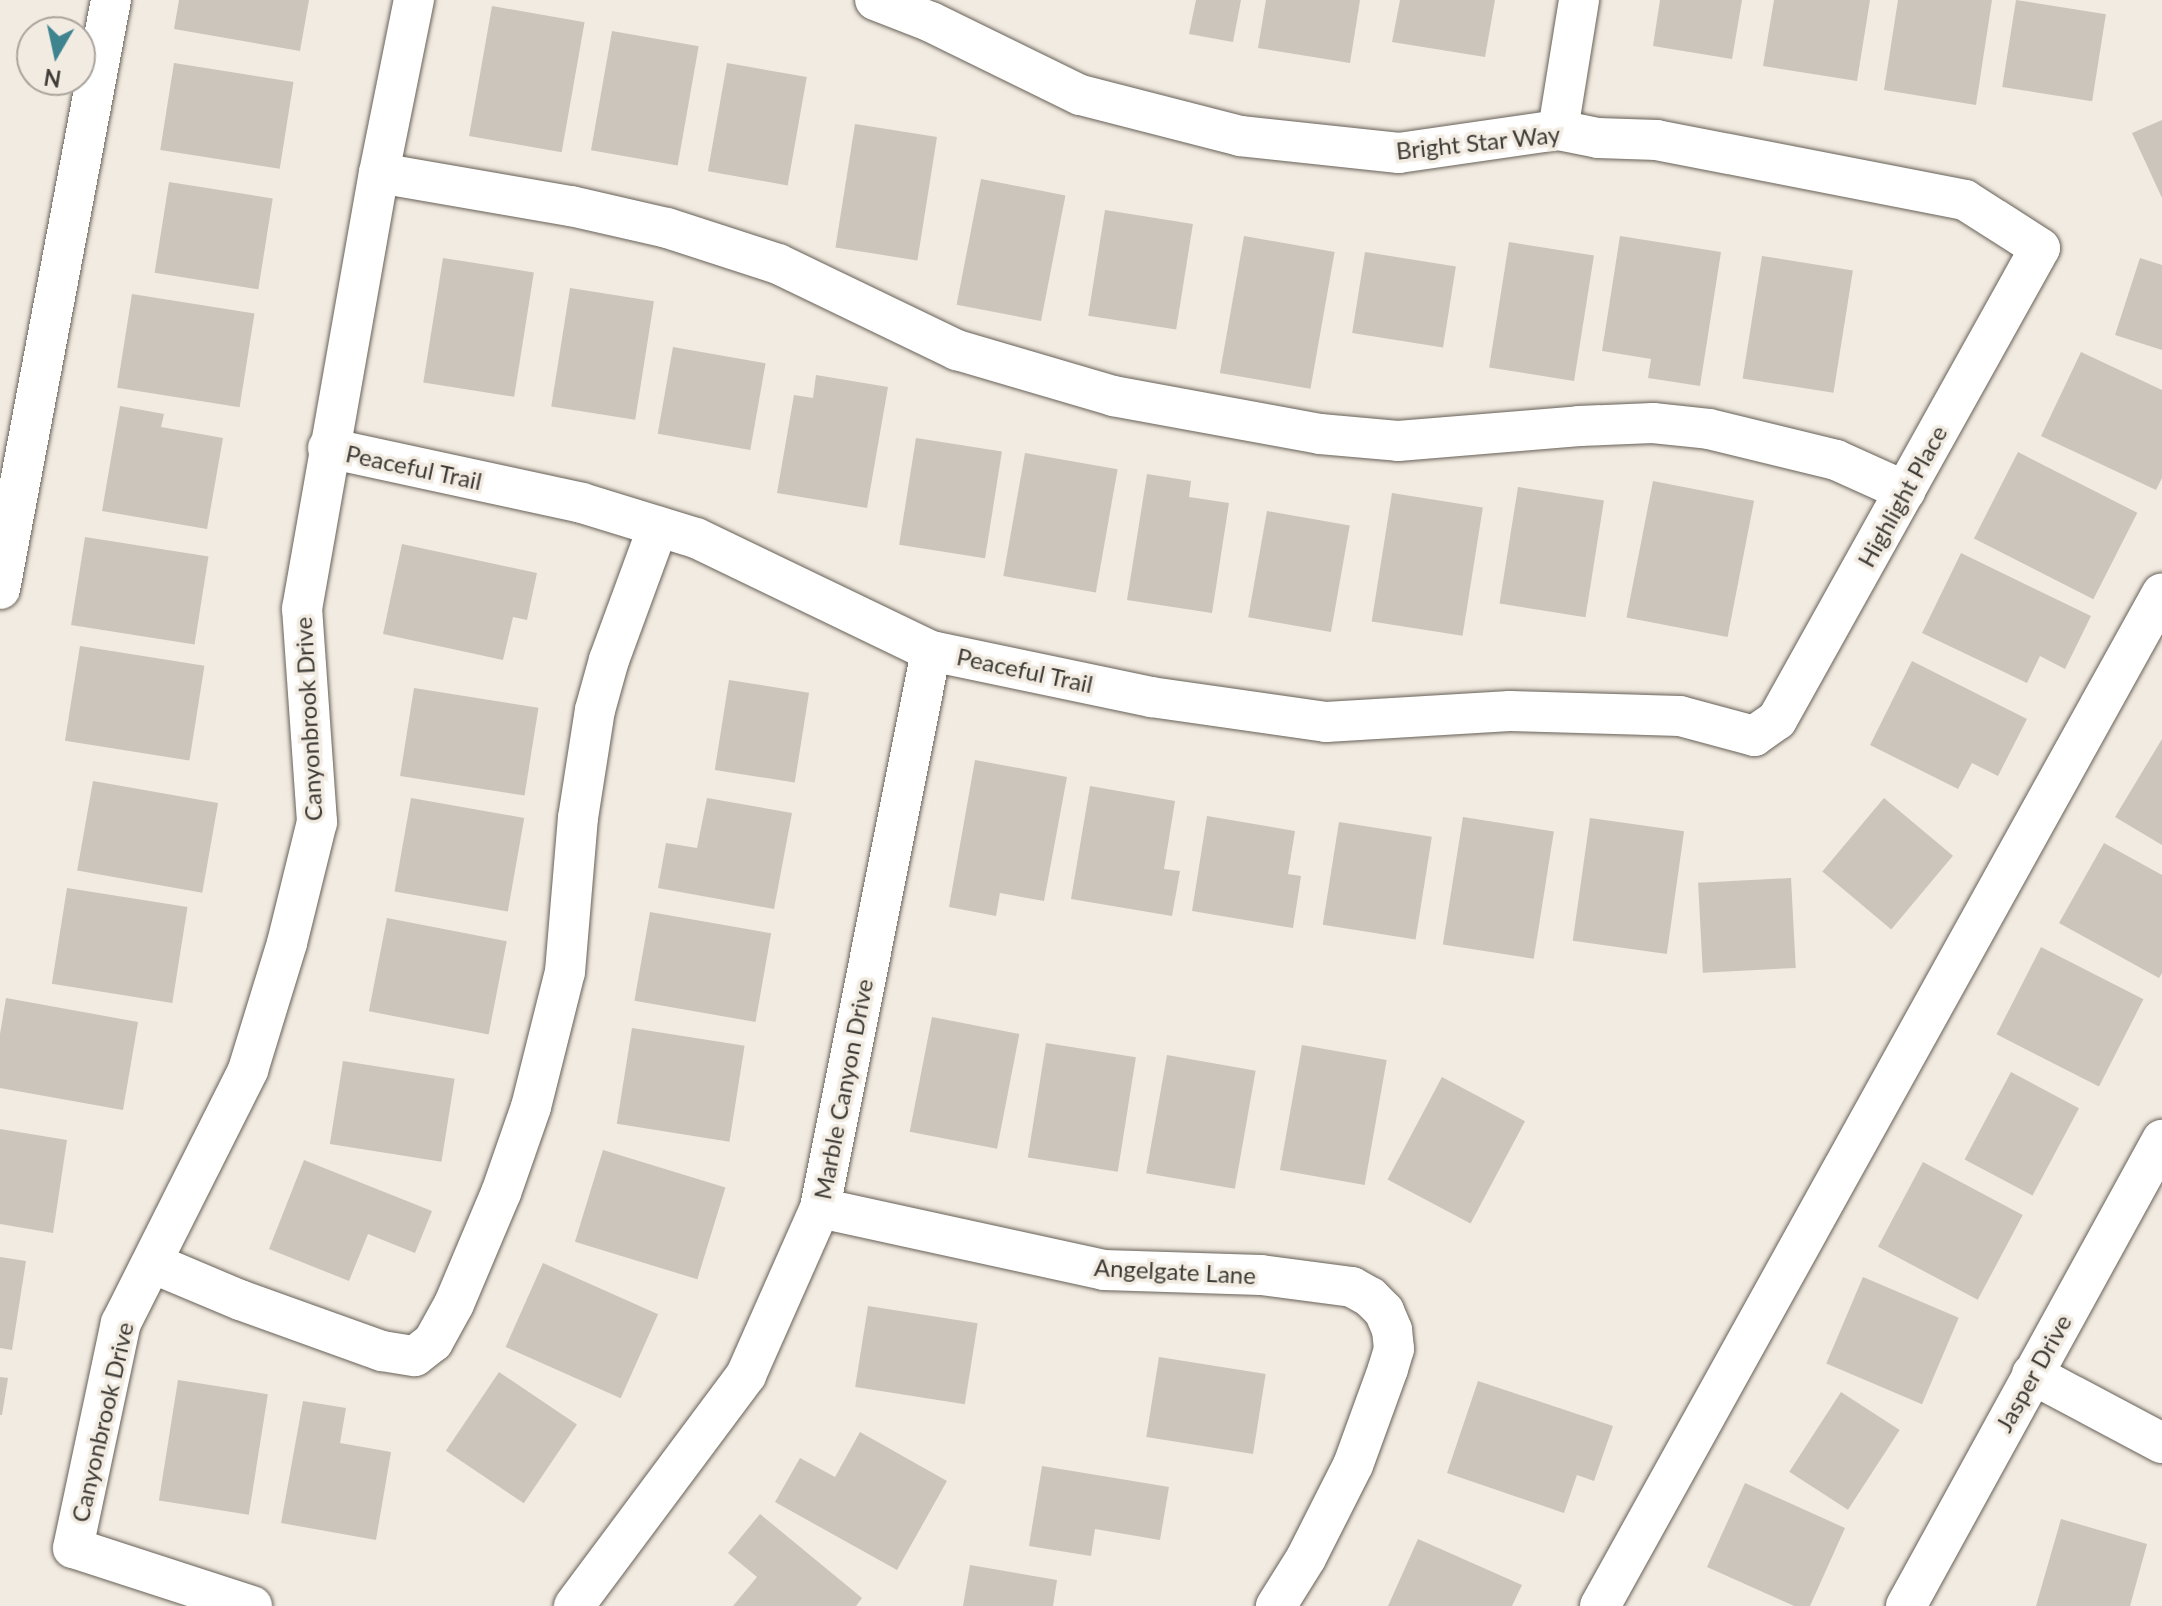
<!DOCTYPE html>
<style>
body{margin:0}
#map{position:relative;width:2162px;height:1606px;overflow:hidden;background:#f2ebe1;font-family:Lato,sans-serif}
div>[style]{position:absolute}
.building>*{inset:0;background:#ccc5bb;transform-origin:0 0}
.roads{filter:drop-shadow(0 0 2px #676158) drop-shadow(0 0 2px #676158)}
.minor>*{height:40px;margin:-20px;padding:0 20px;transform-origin:20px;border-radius:20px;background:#fff}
span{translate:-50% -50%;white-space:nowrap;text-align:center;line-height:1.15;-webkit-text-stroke:7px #f2ebe1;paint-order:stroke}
.street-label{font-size:24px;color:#3f3c38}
.north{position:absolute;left:16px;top:16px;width:80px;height:80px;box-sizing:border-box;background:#f2ebe1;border:2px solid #aaa59d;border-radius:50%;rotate:189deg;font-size:22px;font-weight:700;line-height:32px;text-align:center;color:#3f3c38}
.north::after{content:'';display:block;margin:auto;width:28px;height:36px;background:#3e848f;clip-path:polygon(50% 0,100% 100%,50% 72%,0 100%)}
</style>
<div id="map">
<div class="building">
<div style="clip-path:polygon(179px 0,309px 0,300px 51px,174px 29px)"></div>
<div style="clip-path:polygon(1196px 0,1241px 0,1233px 42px,1189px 34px)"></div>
<div style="clip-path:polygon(1266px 0,1360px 0,1350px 63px,1258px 48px)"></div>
<div style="clip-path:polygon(1400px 0,1495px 0,1485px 57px,1392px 42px)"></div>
<div style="clip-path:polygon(1660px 0,1742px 0,1732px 59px,1653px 46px)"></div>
<div style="clip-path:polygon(1774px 0,1870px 0,1857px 81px,1763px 66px)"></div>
<div style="clip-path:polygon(1898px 0,1992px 0,1976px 105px,1884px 90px)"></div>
<div style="left:2016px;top:0;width:91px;height:88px;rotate:9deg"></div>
<div style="left:492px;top:6px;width:94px;height:132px;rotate:10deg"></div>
<div style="left:612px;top:31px;width:88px;height:121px;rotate:10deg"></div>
<div style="left:174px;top:63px;width:121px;height:88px;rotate:9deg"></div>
<div style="left:727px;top:63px;width:81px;height:110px;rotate:10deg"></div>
<div style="clip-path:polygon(2162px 120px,2162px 198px,2132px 133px)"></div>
<div style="left:855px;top:124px;width:83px;height:125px;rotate:9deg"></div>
<div style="left:981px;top:179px;width:86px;height:128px;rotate:11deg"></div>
<div style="left:169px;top:182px;width:105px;height:92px;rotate:9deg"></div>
<div style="left:1105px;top:210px;width:89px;height:107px;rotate:9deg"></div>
<div style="left:1244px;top:236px;width:92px;height:139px;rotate:10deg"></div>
<div style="clip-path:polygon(1620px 236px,1721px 252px,1700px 386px,1648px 378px,1651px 359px,1602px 351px)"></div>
<div style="left:1509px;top:242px;width:86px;height:127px;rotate:9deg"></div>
<div style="left:1365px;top:252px;width:92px;height:82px;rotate:9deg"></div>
<div style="left:1762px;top:256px;width:92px;height:124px;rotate:9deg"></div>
<div style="left:443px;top:258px;width:92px;height:126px;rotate:9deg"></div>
<div style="clip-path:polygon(2140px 258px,2162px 265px,2162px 350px,2115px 335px)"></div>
<div style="left:570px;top:288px;width:85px;height:120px;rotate:9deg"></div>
<div style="left:132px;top:294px;width:124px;height:95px;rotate:9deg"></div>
<div style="left:673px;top:347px;width:94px;height:88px;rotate:10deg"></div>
<div style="clip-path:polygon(2081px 352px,2162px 390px,2162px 478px,2156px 490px,2041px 436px)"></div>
<div style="clip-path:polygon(816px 375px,888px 387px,867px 508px,777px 493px,794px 395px,813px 398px)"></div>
<div style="clip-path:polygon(120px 406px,164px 414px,161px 427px,223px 438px,207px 529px,102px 511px)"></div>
<div style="left:916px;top:438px;width:87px;height:108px;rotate:9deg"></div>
<div style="left:2018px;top:452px;width:134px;height:97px;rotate:27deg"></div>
<div style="left:1025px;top:453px;width:94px;height:125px;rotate:10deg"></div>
<div style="clip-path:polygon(1147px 474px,1191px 481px,1189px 497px,1229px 503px,1212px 613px,1127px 600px)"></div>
<div style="left:1653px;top:481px;width:103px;height:139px;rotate:11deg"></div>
<div style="left:1518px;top:487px;width:87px;height:118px;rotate:9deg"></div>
<div style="left:1392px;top:493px;width:92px;height:130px;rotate:9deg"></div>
<div style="left:1267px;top:511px;width:84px;height:108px;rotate:10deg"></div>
<div style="left:85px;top:537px;width:125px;height:89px;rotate:9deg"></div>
<div style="clip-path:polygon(402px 544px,537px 573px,527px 620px,513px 617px,503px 660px,383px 634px)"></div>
<div style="clip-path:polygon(1961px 553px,2091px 616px,2065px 669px,2040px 656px,2027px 683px,1922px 633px)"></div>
<div style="left:80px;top:646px;width:126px;height:96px;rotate:9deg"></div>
<div style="clip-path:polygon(1912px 661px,2027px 719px,1998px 776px,1972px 763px,1958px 789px,1870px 745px)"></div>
<div style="left:729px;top:680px;width:81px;height:91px;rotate:9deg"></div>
<div style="left:414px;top:688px;width:126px;height:89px;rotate:9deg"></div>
<div style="clip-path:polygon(2162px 739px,2162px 845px,2115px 817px)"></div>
<div style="clip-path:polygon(975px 760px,1067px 777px,1044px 901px,1000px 893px,996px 916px,949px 907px)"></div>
<div style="left:93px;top:781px;width:127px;height:91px;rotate:10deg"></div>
<div style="clip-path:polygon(1090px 786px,1175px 801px,1164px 869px,1180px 871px,1172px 916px,1071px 899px)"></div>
<div style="left:411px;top:798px;width:115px;height:95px;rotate:10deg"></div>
<div style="clip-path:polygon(707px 798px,792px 813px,774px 909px,658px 888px,666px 843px,697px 848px)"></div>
<div style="left:1884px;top:798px;width:90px;height:96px;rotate:40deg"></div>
<div style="clip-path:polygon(1207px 816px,1295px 831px,1288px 874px,1301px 876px,1293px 928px,1192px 911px)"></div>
<div style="left:1463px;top:817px;width:92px;height:129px;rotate:9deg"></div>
<div style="left:1590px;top:818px;width:95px;height:124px;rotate:8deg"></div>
<div style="left:1339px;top:822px;width:94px;height:104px;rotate:9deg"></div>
<div style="clip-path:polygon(2104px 843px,2162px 875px,2162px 973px,2159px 978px,2059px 923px)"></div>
<div style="left:1791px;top:878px;width:90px;height:93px;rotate:87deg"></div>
<div style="left:67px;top:888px;width:122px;height:97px;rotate:9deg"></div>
<div style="left:650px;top:912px;width:123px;height:90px;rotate:10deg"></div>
<div style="left:387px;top:918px;width:122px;height:95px;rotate:11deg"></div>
<div style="left:2041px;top:947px;width:115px;height:98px;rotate:27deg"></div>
<div style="clip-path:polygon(6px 998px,138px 1022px,123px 1110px,0 1088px,0 1034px)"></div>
<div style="left:932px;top:1017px;width:89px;height:117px;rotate:11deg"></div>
<div style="left:632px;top:1028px;width:114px;height:97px;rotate:9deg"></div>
<div style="left:1046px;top:1043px;width:91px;height:116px;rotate:9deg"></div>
<div style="left:1302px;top:1045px;width:86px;height:127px;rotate:10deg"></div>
<div style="left:1167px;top:1055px;width:90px;height:120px;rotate:10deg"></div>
<div style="left:343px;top:1061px;width:113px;height:84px;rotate:9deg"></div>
<div style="left:2011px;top:1072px;width:77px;height:99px;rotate:28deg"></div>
<div style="left:1442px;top:1077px;width:94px;height:116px;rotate:28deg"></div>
<div style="clip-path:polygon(0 1129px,67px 1140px,53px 1233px,0 1224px)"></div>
<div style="left:603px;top:1150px;width:128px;height:96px;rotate:17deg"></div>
<div style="clip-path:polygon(304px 1160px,432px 1211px,415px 1253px,368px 1234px,349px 1281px,269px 1249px)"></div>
<div style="left:1923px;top:1162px;width:113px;height:96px;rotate:28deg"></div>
<div style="clip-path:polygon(0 1257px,26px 1261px,12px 1350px,0 1348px)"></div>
<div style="left:543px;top:1263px;width:126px;height:92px;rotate:24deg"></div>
<div style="left:1863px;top:1277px;width:104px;height:94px;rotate:23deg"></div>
<div style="left:868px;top:1306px;width:111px;height:82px;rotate:9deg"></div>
<div style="left:1159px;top:1357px;width:108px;height:81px;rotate:9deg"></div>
<div style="left:499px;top:1372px;width:94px;height:95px;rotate:34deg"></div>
<div style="clip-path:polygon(0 1377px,8px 1378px,2px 1415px,0 1415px)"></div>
<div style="left:178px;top:1380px;width:91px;height:122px;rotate:9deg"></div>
<div style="clip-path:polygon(1478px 1381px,1613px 1426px,1594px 1481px,1577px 1475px,1564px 1513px,1447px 1473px)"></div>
<div style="left:1841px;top:1392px;width:70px;height:95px;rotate:33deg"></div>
<div style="clip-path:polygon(303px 1401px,346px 1408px,340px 1443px,391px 1452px,376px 1540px,281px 1523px)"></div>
<div style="clip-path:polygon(860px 1432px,947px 1481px,897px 1570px,775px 1502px,800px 1458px,835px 1477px)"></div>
<div style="clip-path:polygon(1042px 1466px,1169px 1487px,1160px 1540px,1095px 1529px,1091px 1556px,1029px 1546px)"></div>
<div style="clip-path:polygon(1745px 1483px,1845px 1528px,1810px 1606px,1794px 1606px,1707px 1567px)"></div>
<div style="clip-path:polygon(760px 1514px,862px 1598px,856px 1606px,733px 1606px,757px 1577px,728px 1553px)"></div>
<div style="clip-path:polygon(2061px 1519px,2147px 1544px,2130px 1606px,2036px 1606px)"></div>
<div style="clip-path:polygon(1418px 1539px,1522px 1585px,1512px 1606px,1388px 1606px)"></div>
<div style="clip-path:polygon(970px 1565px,1057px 1580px,1053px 1606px,963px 1606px)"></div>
</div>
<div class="roads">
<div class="minor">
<div style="left:1558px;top:130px;width:132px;rotate:-80.8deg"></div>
<div style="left:379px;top:173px;width:195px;rotate:9.8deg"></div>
<div style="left:571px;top:206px;width:98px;rotate:12.9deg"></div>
<div style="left:667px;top:228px;width:117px;rotate:18deg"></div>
<div style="left:778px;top:264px;width:199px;rotate:25.7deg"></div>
<div style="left:957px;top:350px;width:163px;rotate:16.4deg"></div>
<div style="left:1113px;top:396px;width:210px;rotate:10.4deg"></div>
<div style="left:1320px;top:434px;width:78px;rotate:5.1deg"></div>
<div style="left:1398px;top:441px;width:182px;rotate:-4.7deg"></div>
<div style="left:1579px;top:426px;width:74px;rotate:-2.3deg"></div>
<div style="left:1653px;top:423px;width:56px;rotate:6.1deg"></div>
<div style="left:1709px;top:429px;width:131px;rotate:13.7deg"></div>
<div style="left:1836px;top:460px;width:76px;rotate:24.2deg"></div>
<div style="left:328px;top:448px;width:260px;rotate:12.2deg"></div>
<div style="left:582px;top:503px;width:119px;rotate:17.1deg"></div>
<div style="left:696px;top:538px;width:261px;rotate:25.7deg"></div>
<div style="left:931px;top:651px;width:225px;rotate:11.8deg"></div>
<div style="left:1151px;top:697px;width:177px;rotate:8.1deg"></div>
<div style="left:1326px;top:722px;width:184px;rotate:-3.4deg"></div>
<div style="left:1510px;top:711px;width:170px;rotate:1.7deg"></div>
<div style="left:1680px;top:716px;width:77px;rotate:15.1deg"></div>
<div style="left:1754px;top:736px;width:28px;rotate:-35deg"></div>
<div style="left:1777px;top:720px;width:540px;rotate:-60.87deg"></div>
<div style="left:2040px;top:248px;width:89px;rotate:-147.4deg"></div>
<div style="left:1965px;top:200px;width:314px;rotate:-169deg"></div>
<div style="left:1657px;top:140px;width:59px;rotate:-178.1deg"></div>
<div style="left:1598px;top:138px;width:41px;rotate:-168.7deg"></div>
<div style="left:1558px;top:130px;width:161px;rotate:171.8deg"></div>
<div style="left:1399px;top:153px;width:160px;rotate:-173.9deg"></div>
<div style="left:1240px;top:136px;width:165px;rotate:-165.6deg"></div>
<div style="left:1080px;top:95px;width:166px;rotate:-153.9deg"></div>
<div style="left:931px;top:22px;width:60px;rotate:-158.6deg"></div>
<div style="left:0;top:589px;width:599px;rotate:-79.33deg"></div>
<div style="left:820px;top:1208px;width:291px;rotate:12.3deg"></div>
<div style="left:1104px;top:1270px;width:157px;rotate:1.8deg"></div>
<div style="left:1261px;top:1275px;width:92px;rotate:7.5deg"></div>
<div style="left:1352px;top:1287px;width:21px;rotate:29deg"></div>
<div style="left:1370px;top:1297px;width:20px;rotate:45deg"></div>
<div style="left:1384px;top:1311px;width:21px;rotate:67deg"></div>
<div style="left:1392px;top:1330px;width:19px;rotate:84deg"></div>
<div style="left:1394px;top:1349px;width:21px;rotate:107deg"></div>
<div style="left:1388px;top:1369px;width:102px;rotate:110deg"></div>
<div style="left:1353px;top:1465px;width:104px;rotate:116.8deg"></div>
<div style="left:1306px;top:1558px;width:57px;rotate:122deg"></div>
<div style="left:152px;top:1263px;width:95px;rotate:22.8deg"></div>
<div style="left:240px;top:1300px;width:151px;rotate:19.8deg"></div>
<div style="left:382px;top:1351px;width:33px;rotate:9deg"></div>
<div style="left:415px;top:1356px;width:23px;rotate:-38deg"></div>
<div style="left:433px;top:1342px;width:43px;rotate:-61.1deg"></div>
<div style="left:454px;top:1304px;width:121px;rotate:-67.1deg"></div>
<div style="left:501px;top:1193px;width:91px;rotate:-70.8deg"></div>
<div style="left:531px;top:1107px;width:139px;rotate:-75.9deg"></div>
<div style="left:565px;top:972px;width:155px;rotate:-85.2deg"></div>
<div style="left:578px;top:818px;width:109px;rotate:-81.1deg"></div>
<div style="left:595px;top:710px;width:52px;rotate:-74.4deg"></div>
<div style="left:609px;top:660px;width:142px;rotate:-69.8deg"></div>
<div style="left:2032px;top:1374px;width:147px;rotate:28deg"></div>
<div style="left:252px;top:1606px;width:188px;rotate:-162deg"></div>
<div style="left:73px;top:1548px;width:230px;rotate:-78deg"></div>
<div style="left:121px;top:1323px;width:283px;rotate:-63.3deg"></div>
<div style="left:248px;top:1070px;width:133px;rotate:-72.9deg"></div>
<div style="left:287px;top:943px;width:125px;rotate:-76.1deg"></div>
<div style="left:317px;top:822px;width:214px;rotate:-94deg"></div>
<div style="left:302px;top:609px;width:443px;rotate:-80deg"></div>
<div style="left:379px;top:173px;width:177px;rotate:-78.6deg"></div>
<div style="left:574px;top:1606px;width:288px;rotate:-53.3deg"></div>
<div style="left:746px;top:1375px;width:183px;rotate:-66.1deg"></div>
<div style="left:820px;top:1208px;width:568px;rotate:-78.73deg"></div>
<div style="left:1600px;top:1606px;width:1158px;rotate:-60.98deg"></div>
<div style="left:1906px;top:1606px;width:532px;rotate:-61.22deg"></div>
</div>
</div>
<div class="street-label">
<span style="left:1478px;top:142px;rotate:-6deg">Bright Star Way</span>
<span style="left:414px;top:467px;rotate:12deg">Peaceful Trail</span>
<span style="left:1902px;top:496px;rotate:-61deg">Highlight Place</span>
<span style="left:1025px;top:670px;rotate:12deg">Peaceful Trail</span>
<span style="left:308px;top:719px;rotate:-93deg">Canyonbrook Drive</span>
<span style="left:843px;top:1089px;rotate:-79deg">Marble Canyon Drive</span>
<span style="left:1175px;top:1271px;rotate:3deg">Angelgate Lane</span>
<span style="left:2033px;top:1373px;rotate:-61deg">Jasper Drive</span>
<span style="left:102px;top:1422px;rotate:-77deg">Canyonbrook Drive</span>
</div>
<div class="north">N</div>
</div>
